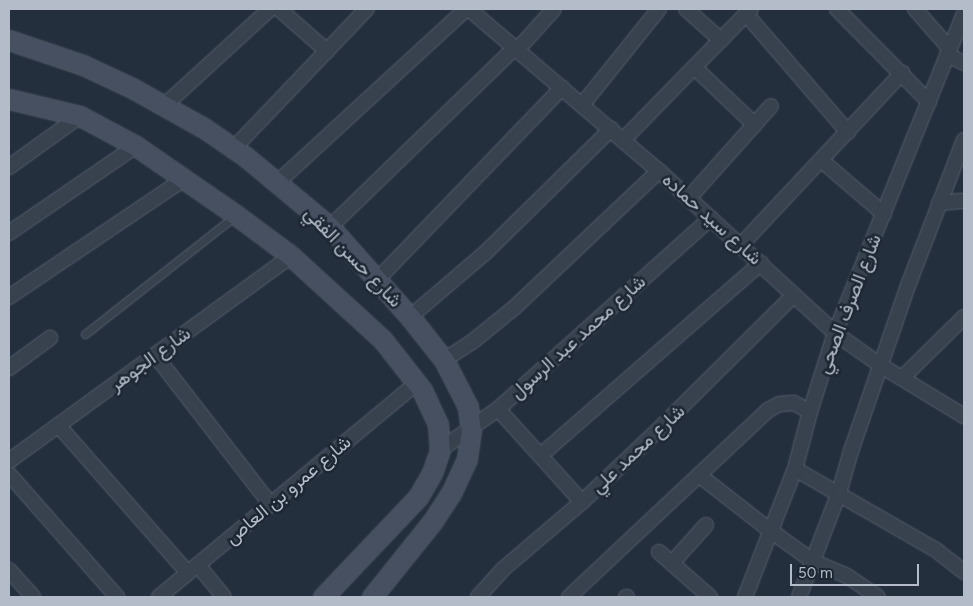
<!DOCTYPE html>
<meta charset="utf-8">
<style>
body{margin:0}
#map{position:relative;width:973px;height:606px;overflow:hidden;background:#242f3e;font-family:Figtree,Vazirmatn,sans-serif}
div>[style]{position:absolute}
.roads{filter:drop-shadow(0 0 1px #565f6c) drop-shadow(0 0 1px #565f6c)}
.lane>*{height:7px;margin:-3.5px;padding:0 3.5px;transform-origin:3.5px;border-radius:3.5px;background:#38414e}
.street>*{height:14px;margin:-7px;padding:0 7px;transform-origin:7px;border-radius:7px;background:#38414e}
.secondary>*{height:19px;margin:-9.5px;padding:0 9.5px;transform-origin:9.5px;border-radius:9.5px;background:#465061}
span{translate:-50% -50%;white-space:nowrap;text-align:center;line-height:1.15;-webkit-text-stroke:5px #1d2633;paint-order:stroke}
.street-label{font-size:19px;color:#b4bcc9}
.frame{position:absolute;inset:0;border:10px solid #b4bcc9;pointer-events:none}
.scale{position:absolute;left:790px;top:564px;width:129px;height:22px;box-sizing:border-box;border:2px solid #b4bcc9;border-top:0;padding-left:6px;font-size:15px;line-height:18px;white-space:nowrap;color:#b4bcc9;-webkit-text-stroke:4px #1d2633;paint-order:stroke}
</style>
<div id="map">
<div class="roads">
<div class="lane">
<div style="left:85px;top:334px;width:192px;rotate:-38.2deg"></div>
</div>
<div class="street">
<div style="left:279px;top:9px;width:64px;rotate:41.2deg"></div>
<div style="left:469px;top:9px;width:250px;rotate:40.5deg"></div>
<div style="left:659px;top:171px;width:239px;rotate:42.6deg"></div>
<div style="left:835px;top:333px;width:55px;rotate:35.4deg"></div>
<div style="left:880px;top:365px;width:98px;rotate:31.3deg"></div>
<div style="left:686px;top:9px;width:47px;rotate:41.5deg"></div>
<div style="left:837px;top:9px;width:131px;rotate:45.3deg"></div>
<div style="left:915px;top:9px;width:53px;rotate:48.8deg"></div>
<div style="left:746px;top:14px;width:156px;rotate:49.2deg"></div>
<div style="left:517px;top:50px;width:55px;rotate:-47.9deg"></div>
<div style="left:947px;top:55px;width:19px;rotate:25deg"></div>
<div style="left:694px;top:67px;width:84px;rotate:43.6deg"></div>
<div style="left:582px;top:105px;width:123px;rotate:-51.3deg"></div>
<div style="left:164px;top:106px;width:144px;rotate:-42.5deg"></div>
<div style="left:623px;top:140px;width:183px;rotate:-45.7deg"></div>
<div style="left:234px;top:148px;width:192px;rotate:-46.3deg"></div>
<div style="left:821px;top:160px;width:83px;rotate:40.6deg"></div>
<div style="left:9px;top:167px;width:87px;rotate:-35.7deg"></div>
<div style="left:278px;top:182px;width:255px;rotate:-42.6deg"></div>
<div style="left:689px;top:198px;width:123px;rotate:-48.3deg"></div>
<div style="left:939px;top:203px;width:25px;rotate:-5deg"></div>
<div style="left:330px;top:227px;width:257px;rotate:-44.1deg"></div>
<div style="left:9px;top:233px;width:154px;rotate:-34.4deg"></div>
<div style="left:741px;top:245px;width:236px;rotate:-46.9deg"></div>
<div style="left:377px;top:280px;width:267px;rotate:-46.1deg"></div>
<div style="left:9px;top:297px;width:211px;rotate:-34deg"></div>
<div style="left:410px;top:317px;width:99px;rotate:-40.5deg"></div>
<div style="left:485px;top:253px;width:177px;rotate:-44.5deg"></div>
<div style="left:155px;top:355px;width:190px;rotate:52.3deg"></div>
<div style="left:444px;top:360px;width:33px;rotate:-33deg"></div>
<div style="left:472px;top:342px;width:55px;rotate:-39.1deg"></div>
<div style="left:515px;top:307px;width:198px;rotate:-43.4deg"></div>
<div style="left:9px;top:368px;width:51px;rotate:-36.2deg"></div>
<div style="left:902px;top:378px;width:87px;rotate:-44.5deg"></div>
<div style="left:498px;top:409px;width:125px;rotate:47.9deg"></div>
<div style="left:58px;top:425px;width:197px;rotate:48.7deg"></div>
<div style="left:440px;top:450px;width:71px;rotate:-35.3deg"></div>
<div style="left:498px;top:409px;width:286px;rotate:-41.9deg"></div>
<div style="left:541px;top:455px;width:292px;rotate:-41.1deg"></div>
<div style="left:9px;top:461px;width:349px;rotate:-36deg"></div>
<div style="left:795px;top:469px;width:163px;rotate:29.9deg"></div>
<div style="left:936px;top:550px;width:36px;rotate:38deg"></div>
<div style="left:9px;top:474px;width:164px;rotate:48.7deg"></div>
<div style="left:699px;top:475px;width:91px;rotate:37.9deg"></div>
<div style="left:771px;top:531px;width:53px;rotate:35.8deg"></div>
<div style="left:814px;top:562px;width:36px;rotate:23deg"></div>
<div style="left:847px;top:576px;width:37px;rotate:34deg"></div>
<div style="left:659px;top:552px;width:68px;rotate:41.4deg"></div>
<div style="left:672px;top:563px;width:51px;rotate:-48.2deg"></div>
<div style="left:198px;top:565px;width:41px;rotate:50.9deg"></div>
<div style="left:9px;top:570px;width:36px;rotate:48deg"></div>
<div style="left:159px;top:597px;width:335px;rotate:-39.7deg"></div>
<div style="left:478px;top:597px;width:36px;rotate:-48deg"></div>
<div style="left:502px;top:570px;width:105px;rotate:-40.4deg"></div>
<div style="left:582px;top:502px;width:99px;rotate:-43.4deg"></div>
<div style="left:654px;top:434px;width:197px;rotate:-44.8deg"></div>
<div style="left:569px;top:597px;width:273px;rotate:-43.2deg"></div>
<div style="left:768px;top:410px;width:13px;rotate:-27deg"></div>
<div style="left:780px;top:404px;width:14px;rotate:-4deg"></div>
<div style="left:794px;top:403px;width:18px;rotate:29deg"></div>
<div style="left:626px;top:597px;width:1px"></div>
<div style="left:745px;top:597px;width:137px;rotate:-68.7deg"></div>
<div style="left:795px;top:469px;width:59px;rotate:-75.3deg"></div>
<div style="left:810px;top:412px;width:83px;rotate:-72.4deg"></div>
<div style="left:835px;top:333px;width:344px;rotate:-68deg"></div>
<div style="left:799px;top:597px;width:111px;rotate:-69deg"></div>
<div style="left:839px;top:493px;width:44px;rotate:-74.1deg"></div>
<div style="left:851px;top:451px;width:178px;rotate:-71deg"></div>
<div style="left:909px;top:283px;width:153px;rotate:-69deg"></div>
</div>
<div class="secondary">
<div style="left:9px;top:40px;width:78px;rotate:18.7deg"></div>
<div style="left:83px;top:65px;width:54px;rotate:25.1deg"></div>
<div style="left:132px;top:88px;width:82px;rotate:29.1deg"></div>
<div style="left:204px;top:128px;width:51px;rotate:34.6deg"></div>
<div style="left:246px;top:157px;width:109px;rotate:39.8deg"></div>
<div style="left:330px;top:227px;width:120px;rotate:48.4deg"></div>
<div style="left:410px;top:317px;width:55px;rotate:51.7deg"></div>
<div style="left:444px;top:360px;width:53px;rotate:62.9deg"></div>
<div style="left:468px;top:407px;width:23px;rotate:83deg"></div>
<div style="left:471px;top:430px;width:29px;rotate:98deg"></div>
<div style="left:467px;top:459px;width:38px;rotate:115deg"></div>
<div style="left:451px;top:493px;width:35px;rotate:123deg"></div>
<div style="left:432px;top:522px;width:96px;rotate:128.7deg"></div>
<div style="left:9px;top:99px;width:73px;rotate:13.5deg"></div>
<div style="left:80px;top:116px;width:64px;rotate:28.2deg"></div>
<div style="left:136px;top:146px;width:121px;rotate:34.6deg"></div>
<div style="left:236px;top:215px;width:69px;rotate:36.7deg"></div>
<div style="left:291px;top:256px;width:123px;rotate:42.4deg"></div>
<div style="left:382px;top:339px;width:65px;rotate:51.9deg"></div>
<div style="left:422px;top:390px;width:38px;rotate:65deg"></div>
<div style="left:438px;top:424px;width:26px;rotate:86deg"></div>
<div style="left:440px;top:450px;width:24px;rotate:109deg"></div>
<div style="left:432px;top:473px;width:28px;rotate:120deg"></div>
<div style="left:418px;top:497px;width:138px;rotate:133.5deg"></div>
</div>
</div>
<div class="street-label">
<span style="left:712px;top:219px;rotate:42deg">شارع سيد حماده</span>
<span style="left:353px;top:257px;rotate:46deg">شارع حسن الفقي</span>
<span style="left:849px;top:304px;rotate:-69deg">شارع الصرف الصحي</span>
<span style="left:578px;top:337px;rotate:-42deg">شارع محمد عبد الرسول</span>
<span style="left:150px;top:359px;rotate:-36deg">شارع الجوهر</span>
<span style="left:638px;top:449px;rotate:-43deg">شارع محمد علي</span>
<span style="left:288px;top:490px;rotate:-40deg">شارع عمرو بن العاص</span>
</div>
<div class="frame"></div>
<div class="scale">50 m</div>
</div>
